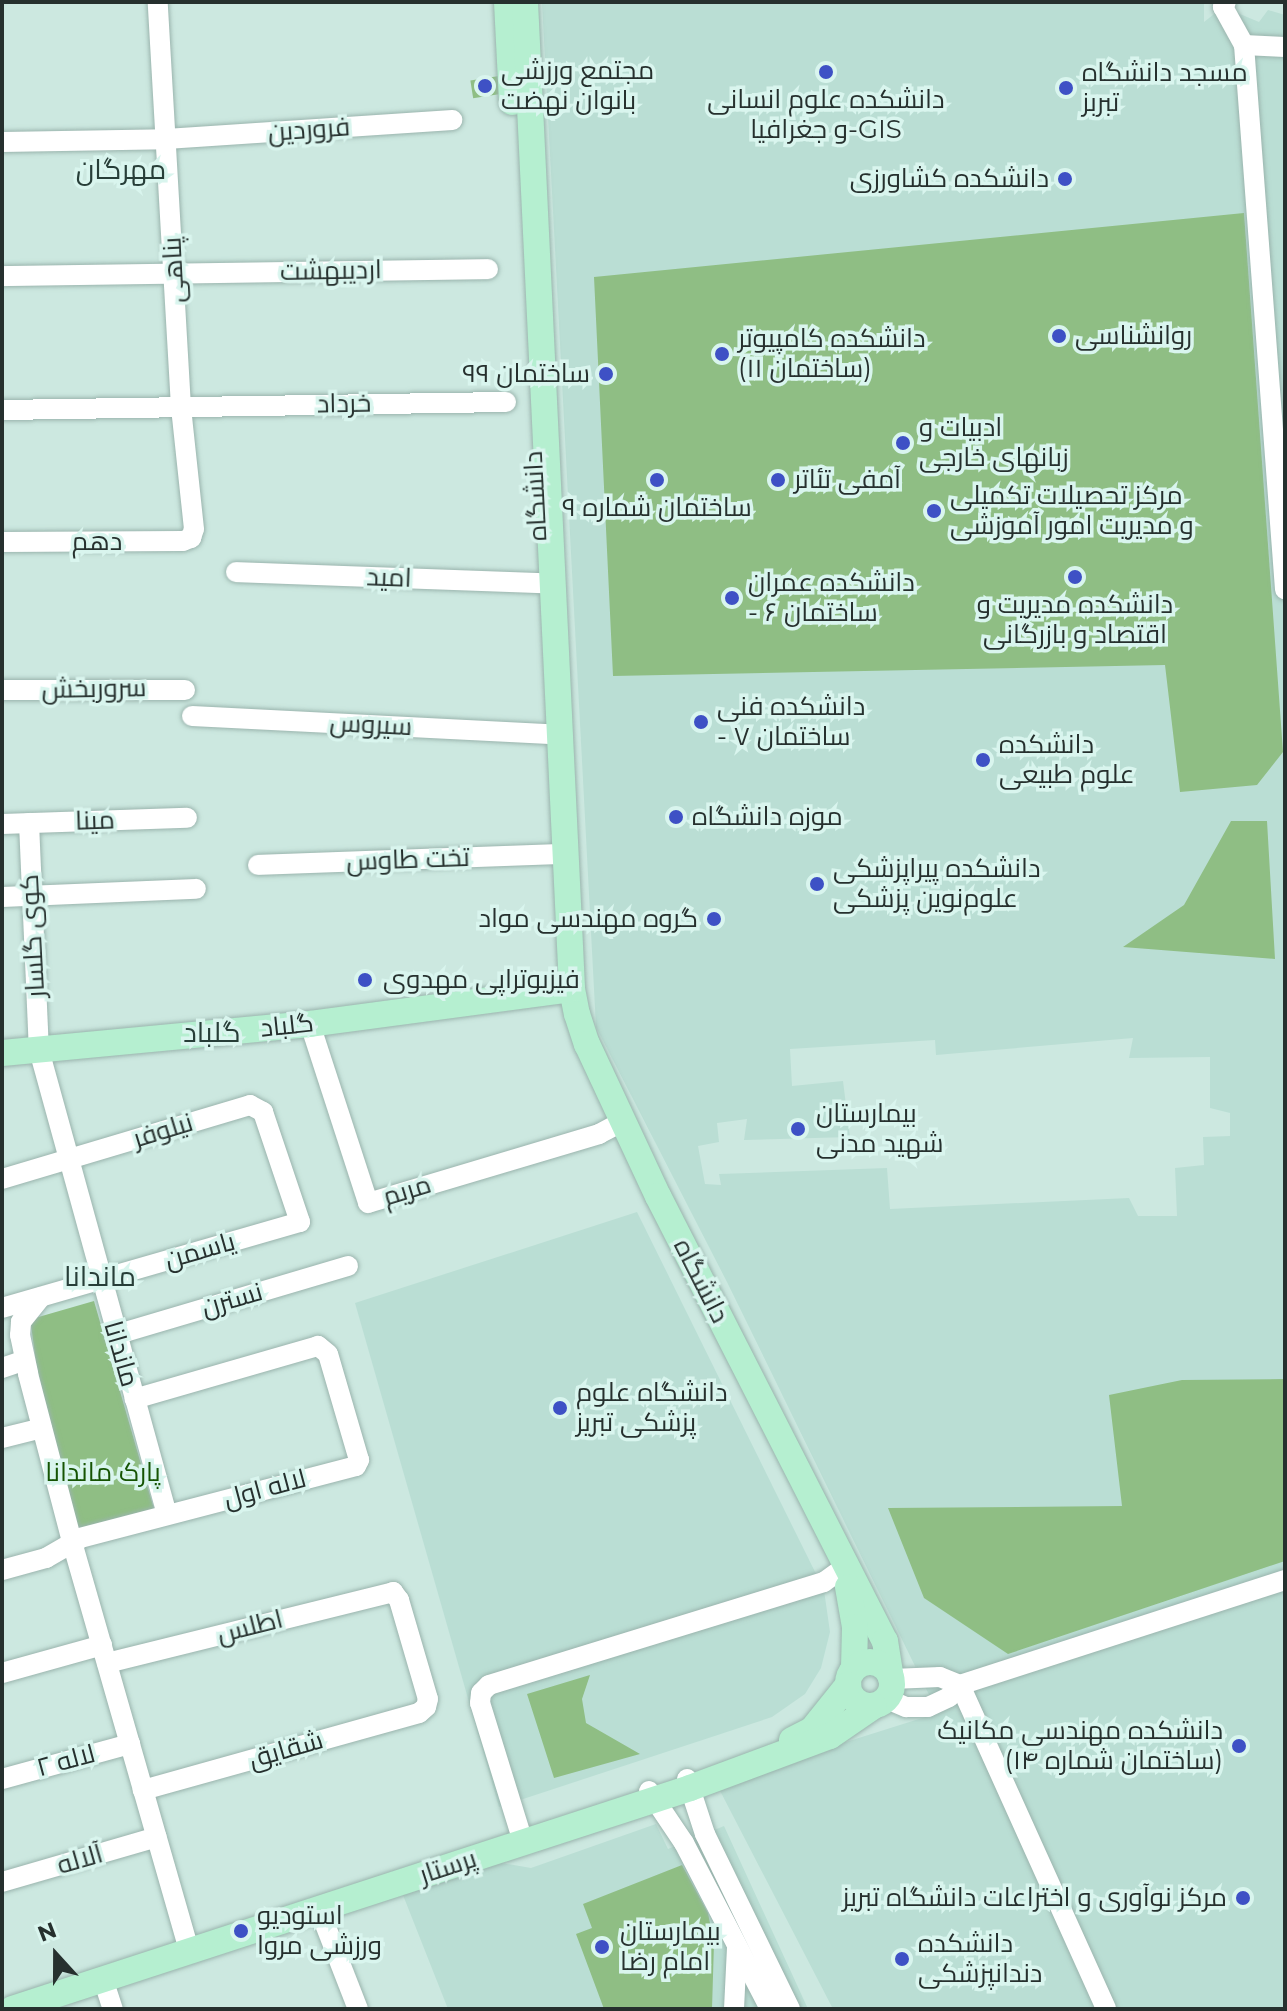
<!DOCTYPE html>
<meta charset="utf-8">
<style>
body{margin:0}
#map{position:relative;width:1287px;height:2011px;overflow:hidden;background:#cce8e0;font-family:Montserrat,Cairo,sans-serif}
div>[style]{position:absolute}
.built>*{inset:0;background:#baded4}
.green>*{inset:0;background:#8fbe84;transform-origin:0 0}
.roads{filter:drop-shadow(0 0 2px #9ab4ad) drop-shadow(0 0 2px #9ab4ad)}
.minor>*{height:20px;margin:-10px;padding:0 10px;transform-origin:10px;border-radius:10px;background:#fff}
.major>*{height:26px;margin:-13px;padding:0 13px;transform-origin:13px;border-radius:13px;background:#b5efd0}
.major>.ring{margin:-13px;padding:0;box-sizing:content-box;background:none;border:26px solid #b5efd0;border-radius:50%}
.dots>*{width:22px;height:22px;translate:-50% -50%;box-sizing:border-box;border:4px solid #d9f5ee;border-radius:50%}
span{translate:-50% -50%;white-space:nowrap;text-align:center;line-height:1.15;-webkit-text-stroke:7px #d9f5ee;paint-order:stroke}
.poi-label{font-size:26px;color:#26302e}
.left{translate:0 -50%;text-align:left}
.right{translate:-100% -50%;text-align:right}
.street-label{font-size:26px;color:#26302e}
.park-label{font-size:26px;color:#165403}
.neighbourhood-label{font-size:28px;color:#273e38}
.frame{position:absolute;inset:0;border:4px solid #26302e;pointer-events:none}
.north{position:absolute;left:16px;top:1915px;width:80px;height:80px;-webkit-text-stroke:6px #d9f5ee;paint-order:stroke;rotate:339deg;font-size:22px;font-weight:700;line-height:32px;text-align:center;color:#26302e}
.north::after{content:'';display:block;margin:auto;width:28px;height:36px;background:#26302e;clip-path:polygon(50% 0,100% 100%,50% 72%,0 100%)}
</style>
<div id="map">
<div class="built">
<div style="clip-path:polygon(evenodd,542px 2px,1204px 2px,1204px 22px,1223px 7px,1259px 22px,1268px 10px,1285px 15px,1285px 2009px,833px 2009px,716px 1783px,938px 1713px,727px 1282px,596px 1027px,542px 2px,1133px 1038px,1129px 1058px,1210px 1057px,1210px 1108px,1230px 1113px,1230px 1136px,1203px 1137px,1204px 1165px,1175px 1168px,1177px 1216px,1138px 1216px,1129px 1198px,890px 1209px,887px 1168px,719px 1174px,721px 1185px,705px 1184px,698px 1146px,719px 1142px,717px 1123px,747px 1119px,744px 1140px,850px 1137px,843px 1081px,792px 1086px,790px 1049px,935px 1040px,936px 1055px,1133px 1038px)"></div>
<div style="clip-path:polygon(637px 1212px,824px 1590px,830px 1632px,821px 1668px,805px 1694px,772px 1717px,499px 1807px,355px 1303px)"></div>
<div style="clip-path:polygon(656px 1824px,668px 1849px,724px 1826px,808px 2009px,448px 2009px,399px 1885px,478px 1859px,531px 1868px)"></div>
</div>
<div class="green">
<div style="left:499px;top:76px;width:18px;height:29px;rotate:81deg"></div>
<div style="clip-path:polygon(1244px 213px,1283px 752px,1257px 785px,1180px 792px,1165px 665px,613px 676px,594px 277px)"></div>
<div style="clip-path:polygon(1231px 821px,1267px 821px,1275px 959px,1123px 947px,1184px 905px)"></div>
<div style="clip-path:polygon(94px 1301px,154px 1509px,76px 1531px,36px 1363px,31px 1325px,35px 1318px)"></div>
<div style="clip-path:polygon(1285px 1379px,1285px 1561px,1008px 1654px,924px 1598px,888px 1508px,1122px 1506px,1109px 1395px,1182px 1380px)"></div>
<div style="clip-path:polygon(590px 1675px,582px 1699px,586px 1723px,640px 1754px,554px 1778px,527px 1694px)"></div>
<div style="clip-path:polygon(682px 1865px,708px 1913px,714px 1943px,712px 2009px,604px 2009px,576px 1934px,592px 1928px,583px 1904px)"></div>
</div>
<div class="roads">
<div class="minor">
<div style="left:1226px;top:2px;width:6px;rotate:121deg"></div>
<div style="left:1223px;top:7px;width:43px;rotate:61.1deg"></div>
<div style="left:1244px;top:45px;width:546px;rotate:85.69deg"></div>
<div style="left:1244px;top:45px;width:41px;rotate:2.8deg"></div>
<div style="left:2px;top:142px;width:164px;rotate:-1deg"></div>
<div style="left:166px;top:139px;width:287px;rotate:-3.8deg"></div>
<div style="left:2px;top:276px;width:486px;rotate:-0.8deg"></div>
<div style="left:2px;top:410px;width:504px;rotate:-0.91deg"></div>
<div style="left:2px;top:542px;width:181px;rotate:-0.3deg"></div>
<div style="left:183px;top:541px;width:9px;rotate:-21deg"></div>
<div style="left:191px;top:538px;width:9px;rotate:-72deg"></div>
<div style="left:194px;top:529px;width:123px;rotate:-96.1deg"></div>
<div style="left:181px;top:407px;width:406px;rotate:-93.3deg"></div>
<div style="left:236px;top:572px;width:305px;rotate:2.1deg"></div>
<div style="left:2px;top:690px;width:183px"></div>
<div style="left:192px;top:716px;width:358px;rotate:2.9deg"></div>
<div style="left:29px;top:823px;width:227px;rotate:87.5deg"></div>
<div style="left:39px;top:1050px;width:481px;rotate:74.6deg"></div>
<div style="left:2px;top:824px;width:185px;rotate:-1.9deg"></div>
<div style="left:258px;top:865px;width:299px;rotate:-2.1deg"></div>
<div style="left:2px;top:897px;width:194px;rotate:-2.4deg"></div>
<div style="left:310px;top:1024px;width:188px;rotate:72deg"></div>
<div style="left:368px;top:1203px;width:241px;rotate:-16.6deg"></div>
<div style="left:599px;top:1134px;width:27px;rotate:-28deg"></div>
<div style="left:2px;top:1179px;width:259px;rotate:-16.6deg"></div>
<div style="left:250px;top:1105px;width:15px;rotate:28deg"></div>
<div style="left:263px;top:1112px;width:116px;rotate:71.4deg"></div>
<div style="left:300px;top:1222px;width:310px;rotate:163.9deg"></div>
<div style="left:41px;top:1297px;width:32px;rotate:129deg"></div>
<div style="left:21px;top:1322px;width:13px;rotate:94deg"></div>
<div style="left:20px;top:1335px;width:40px;rotate:78deg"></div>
<div style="left:28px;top:1374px;width:174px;rotate:75.3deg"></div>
<div style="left:72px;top:1542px;width:413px;rotate:74deg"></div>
<div style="left:115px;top:1335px;width:243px;rotate:-16.5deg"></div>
<div style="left:2px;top:1368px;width:24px;rotate:-19deg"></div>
<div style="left:2px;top:1438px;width:41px;rotate:-14deg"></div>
<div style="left:2px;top:1570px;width:46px;rotate:-15.3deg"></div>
<div style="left:46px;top:1558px;width:39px;rotate:-30deg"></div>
<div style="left:80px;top:1538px;width:285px;rotate:-14.6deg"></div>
<div style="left:356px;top:1466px;width:7px;rotate:-63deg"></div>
<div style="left:359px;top:1460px;width:110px;rotate:-106.3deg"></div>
<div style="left:328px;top:1354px;width:13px;rotate:-141deg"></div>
<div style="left:318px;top:1346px;width:191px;rotate:163.9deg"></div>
<div style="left:107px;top:1663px;width:295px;rotate:-13.9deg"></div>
<div style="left:393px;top:1592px;width:10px;rotate:53deg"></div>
<div style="left:399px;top:1600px;width:103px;rotate:73.7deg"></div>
<div style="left:428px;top:1699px;width:8px;rotate:104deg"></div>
<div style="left:426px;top:1707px;width:9px;rotate:139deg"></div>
<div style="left:419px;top:1713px;width:287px;rotate:164.4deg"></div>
<div style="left:2px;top:1673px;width:104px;rotate:-15.6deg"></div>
<div style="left:892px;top:1679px;width:48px;rotate:-2.4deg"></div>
<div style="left:940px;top:1677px;width:22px;rotate:22deg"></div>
<div style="left:960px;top:1685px;width:355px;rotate:65.7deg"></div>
<div style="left:887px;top:1699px;width:21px;rotate:23deg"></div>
<div style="left:906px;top:1707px;width:22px"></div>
<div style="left:928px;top:1707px;width:23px;rotate:-25deg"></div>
<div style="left:949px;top:1697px;width:16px;rotate:-47deg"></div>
<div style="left:960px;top:1685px;width:342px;rotate:-17.9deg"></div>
<div style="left:2px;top:1779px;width:133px;rotate:-15.3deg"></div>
<div style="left:687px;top:1779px;width:58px;rotate:71.9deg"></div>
<div style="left:705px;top:1834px;width:195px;rotate:64.1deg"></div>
<div style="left:649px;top:1791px;width:63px;rotate:56.1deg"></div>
<div style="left:684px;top:1843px;width:187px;rotate:62.6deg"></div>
<div style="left:520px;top:1832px;width:135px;rotate:-107.2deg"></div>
<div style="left:480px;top:1703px;width:10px;rotate:-84deg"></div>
<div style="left:481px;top:1693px;width:11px;rotate:-45deg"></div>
<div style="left:489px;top:1685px;width:350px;rotate:-17.1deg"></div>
<div style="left:824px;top:1582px;width:26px;rotate:-36deg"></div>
<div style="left:2px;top:1882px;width:161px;rotate:-16.2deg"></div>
<div style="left:319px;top:1909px;width:107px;rotate:68.7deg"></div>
<div style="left:103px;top:1979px;width:32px;rotate:72deg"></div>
<div style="left:734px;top:2009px;width:62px;rotate:-87.2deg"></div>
</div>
<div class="major">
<div style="left:507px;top:2px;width:100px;rotate:87.1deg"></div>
<div style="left:525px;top:2px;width:988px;rotate:87.27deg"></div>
<div style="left:572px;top:989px;width:25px;rotate:79deg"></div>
<div style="left:577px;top:1014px;width:32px;rotate:72deg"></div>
<div style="left:587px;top:1044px;width:168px;rotate:65deg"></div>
<div style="left:658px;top:1196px;width:500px;rotate:63deg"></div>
<div style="left:885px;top:1641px;width:37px;rotate:81deg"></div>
<div style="left:2px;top:1053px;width:309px;rotate:-5.4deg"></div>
<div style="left:310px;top:1024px;width:264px;rotate:-7.6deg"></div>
<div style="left:848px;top:1587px;width:41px;rotate:80.1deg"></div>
<div style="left:855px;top:1627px;width:41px;rotate:91.4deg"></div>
<div class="ring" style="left:848px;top:1662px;width:18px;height:18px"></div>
<div style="left:792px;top:1740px;width:22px;rotate:-27deg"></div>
<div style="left:812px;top:1730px;width:58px;rotate:-51.3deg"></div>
<div style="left:12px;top:2009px;width:713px;rotate:-18.05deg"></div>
<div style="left:690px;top:1788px;width:149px;rotate:-20.4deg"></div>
<div style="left:830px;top:1736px;width:53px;rotate:-34.3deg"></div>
</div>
</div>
<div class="dots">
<div style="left:826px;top:72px;background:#3e51c5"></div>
<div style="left:485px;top:86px;background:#3e51c5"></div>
<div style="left:1066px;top:88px;background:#3e51c5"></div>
<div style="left:1065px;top:179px;background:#3e51c5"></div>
<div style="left:1059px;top:336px;background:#3e51c5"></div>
<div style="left:722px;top:354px;background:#3e51c5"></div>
<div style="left:606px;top:374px;background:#3e51c5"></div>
<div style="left:903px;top:443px;background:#3e51c5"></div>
<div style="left:657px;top:480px;background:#3e51c5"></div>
<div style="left:778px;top:480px;background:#3e51c5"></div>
<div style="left:934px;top:511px;background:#3e51c5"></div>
<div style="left:1075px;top:577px;background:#3e51c5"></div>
<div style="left:732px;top:598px;background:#3e51c5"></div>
<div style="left:701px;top:722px;background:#3e51c5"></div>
<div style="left:983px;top:760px;background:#3e51c5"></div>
<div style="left:676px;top:817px;background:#3e51c5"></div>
<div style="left:817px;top:884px;background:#3e51c5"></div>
<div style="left:714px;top:919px;background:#3e51c5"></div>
<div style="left:365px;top:980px;background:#3e51c5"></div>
<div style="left:798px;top:1129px;background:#3e51c5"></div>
<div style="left:560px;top:1408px;background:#3e51c5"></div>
<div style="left:1239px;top:1746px;background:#3e51c5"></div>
<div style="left:1243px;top:1898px;background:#3e51c5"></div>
<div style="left:241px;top:1931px;background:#3e51c5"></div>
<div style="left:602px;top:1947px;background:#3e51c5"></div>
<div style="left:902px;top:1959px;background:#3e51c5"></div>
</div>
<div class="poi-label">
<span class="left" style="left:501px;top:86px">مجتمع ورزشی<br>بانوان نهضت</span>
<span class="left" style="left:1082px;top:88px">مسجد دانشگاه<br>تبربز</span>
<span style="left:826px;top:115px">دانشکده علوم انسانی<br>و جغرافیا-GIS</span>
<span class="right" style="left:1049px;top:179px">دانشکده کشاورزی</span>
<span class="left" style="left:1075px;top:336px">روانشناسی</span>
<span class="left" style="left:738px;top:354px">دانشکده کامپیوتر<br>(ساختمان ۱۱)</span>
<span class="right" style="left:590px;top:374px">ساختمان ۹۹</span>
<span class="left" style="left:919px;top:443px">ادبیات و<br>زبانهای خارجی</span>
<span class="left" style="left:794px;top:480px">آمفی تئاتر</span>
<span class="left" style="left:950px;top:511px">مرکز تحصیلات تکمیلی<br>و مدیریت امور آموزشی</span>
<span style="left:657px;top:508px">ساختمان شماره ۹</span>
<span class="left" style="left:748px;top:598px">دانشکده عمران<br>- ساختمان ۶</span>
<span style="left:1075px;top:620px">دانشکده مدیریت و<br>اقتصاد و بازرگانی</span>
<span class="left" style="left:717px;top:722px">دانشکده فنی<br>- ساختمان ۷</span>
<span class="left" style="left:999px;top:760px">دانشکده<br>علوم طبیعی</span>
<span class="left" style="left:692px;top:817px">موزه دانشگاه</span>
<span class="left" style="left:833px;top:884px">دانشکده پیراپزشکی<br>علوم‌نوین پزشکی</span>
<span class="right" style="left:698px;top:919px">گروه مهندسی مواد</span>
<span class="left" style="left:383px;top:980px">فیزیوتراپی مهدوی</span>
<span class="left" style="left:816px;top:1129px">بیمارستان<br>شهید مدنی</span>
<span class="left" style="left:576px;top:1408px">دانشگاه علوم<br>پزشکی تبریز</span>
<span class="right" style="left:1223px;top:1746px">دانشکده مهندسی مکانیک<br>(ساختمان شماره ۱۴)</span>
<span class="right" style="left:1227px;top:1898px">مرکز نوآوری و اختراعات دانشگاه تبریز</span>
<span class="left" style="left:257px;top:1931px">استودیو<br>ورزشی مروا</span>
<span class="left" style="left:620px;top:1947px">بیمارستان<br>امام رضا</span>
<span class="left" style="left:918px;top:1959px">دانشکده<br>دندانپزشکی</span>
</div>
<div class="street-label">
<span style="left:309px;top:130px;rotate:-4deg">فروردین</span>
<span style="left:174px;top:270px;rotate:-93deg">پناهی</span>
<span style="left:331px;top:271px;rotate:-1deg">اردیبهشت</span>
<span style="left:344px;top:404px;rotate:-1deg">خرداد</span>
<span style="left:536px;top:496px;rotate:-93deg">دانشگاه</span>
<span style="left:97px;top:542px">دهم</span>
<span style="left:389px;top:578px;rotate:2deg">امید</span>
<span style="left:94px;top:689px;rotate:-1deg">سروربخش</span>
<span style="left:371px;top:725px;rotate:3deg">سیروس</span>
<span style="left:95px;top:821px;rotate:-2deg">مینا</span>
<span style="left:408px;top:860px;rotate:-2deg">تخت طاوس</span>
<span style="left:33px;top:936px;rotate:-93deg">کوی گلسار</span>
<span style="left:287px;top:1026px;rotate:-6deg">گلباد</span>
<span style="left:163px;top:1131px;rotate:-17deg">نیلوفر</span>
<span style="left:407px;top:1191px;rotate:-17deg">مریم</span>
<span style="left:200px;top:1251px;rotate:-16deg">یاسمن</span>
<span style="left:701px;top:1281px;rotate:63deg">دانشگاه</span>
<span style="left:232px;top:1300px;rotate:-16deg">نسترن</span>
<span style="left:121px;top:1354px;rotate:74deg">ماندانا</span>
<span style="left:265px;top:1489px;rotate:-15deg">لاله اول</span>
<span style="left:250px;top:1627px;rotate:-14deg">اطلس</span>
<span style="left:286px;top:1750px;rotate:-16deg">شقایق</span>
<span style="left:66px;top:1761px;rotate:-15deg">لاله ۲</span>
<span style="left:80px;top:1860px;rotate:-16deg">آلاله</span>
<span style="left:448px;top:1867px;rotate:-18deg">پرستار</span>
</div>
<div class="park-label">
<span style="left:103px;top:1473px">پارک ماندانا</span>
</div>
<div class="neighbourhood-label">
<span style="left:121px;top:169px">مهرگان</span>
<span style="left:212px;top:1032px">گلباد</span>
<span style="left:100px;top:1276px">ماندانا</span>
</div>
<div class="frame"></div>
<div class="north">N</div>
</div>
